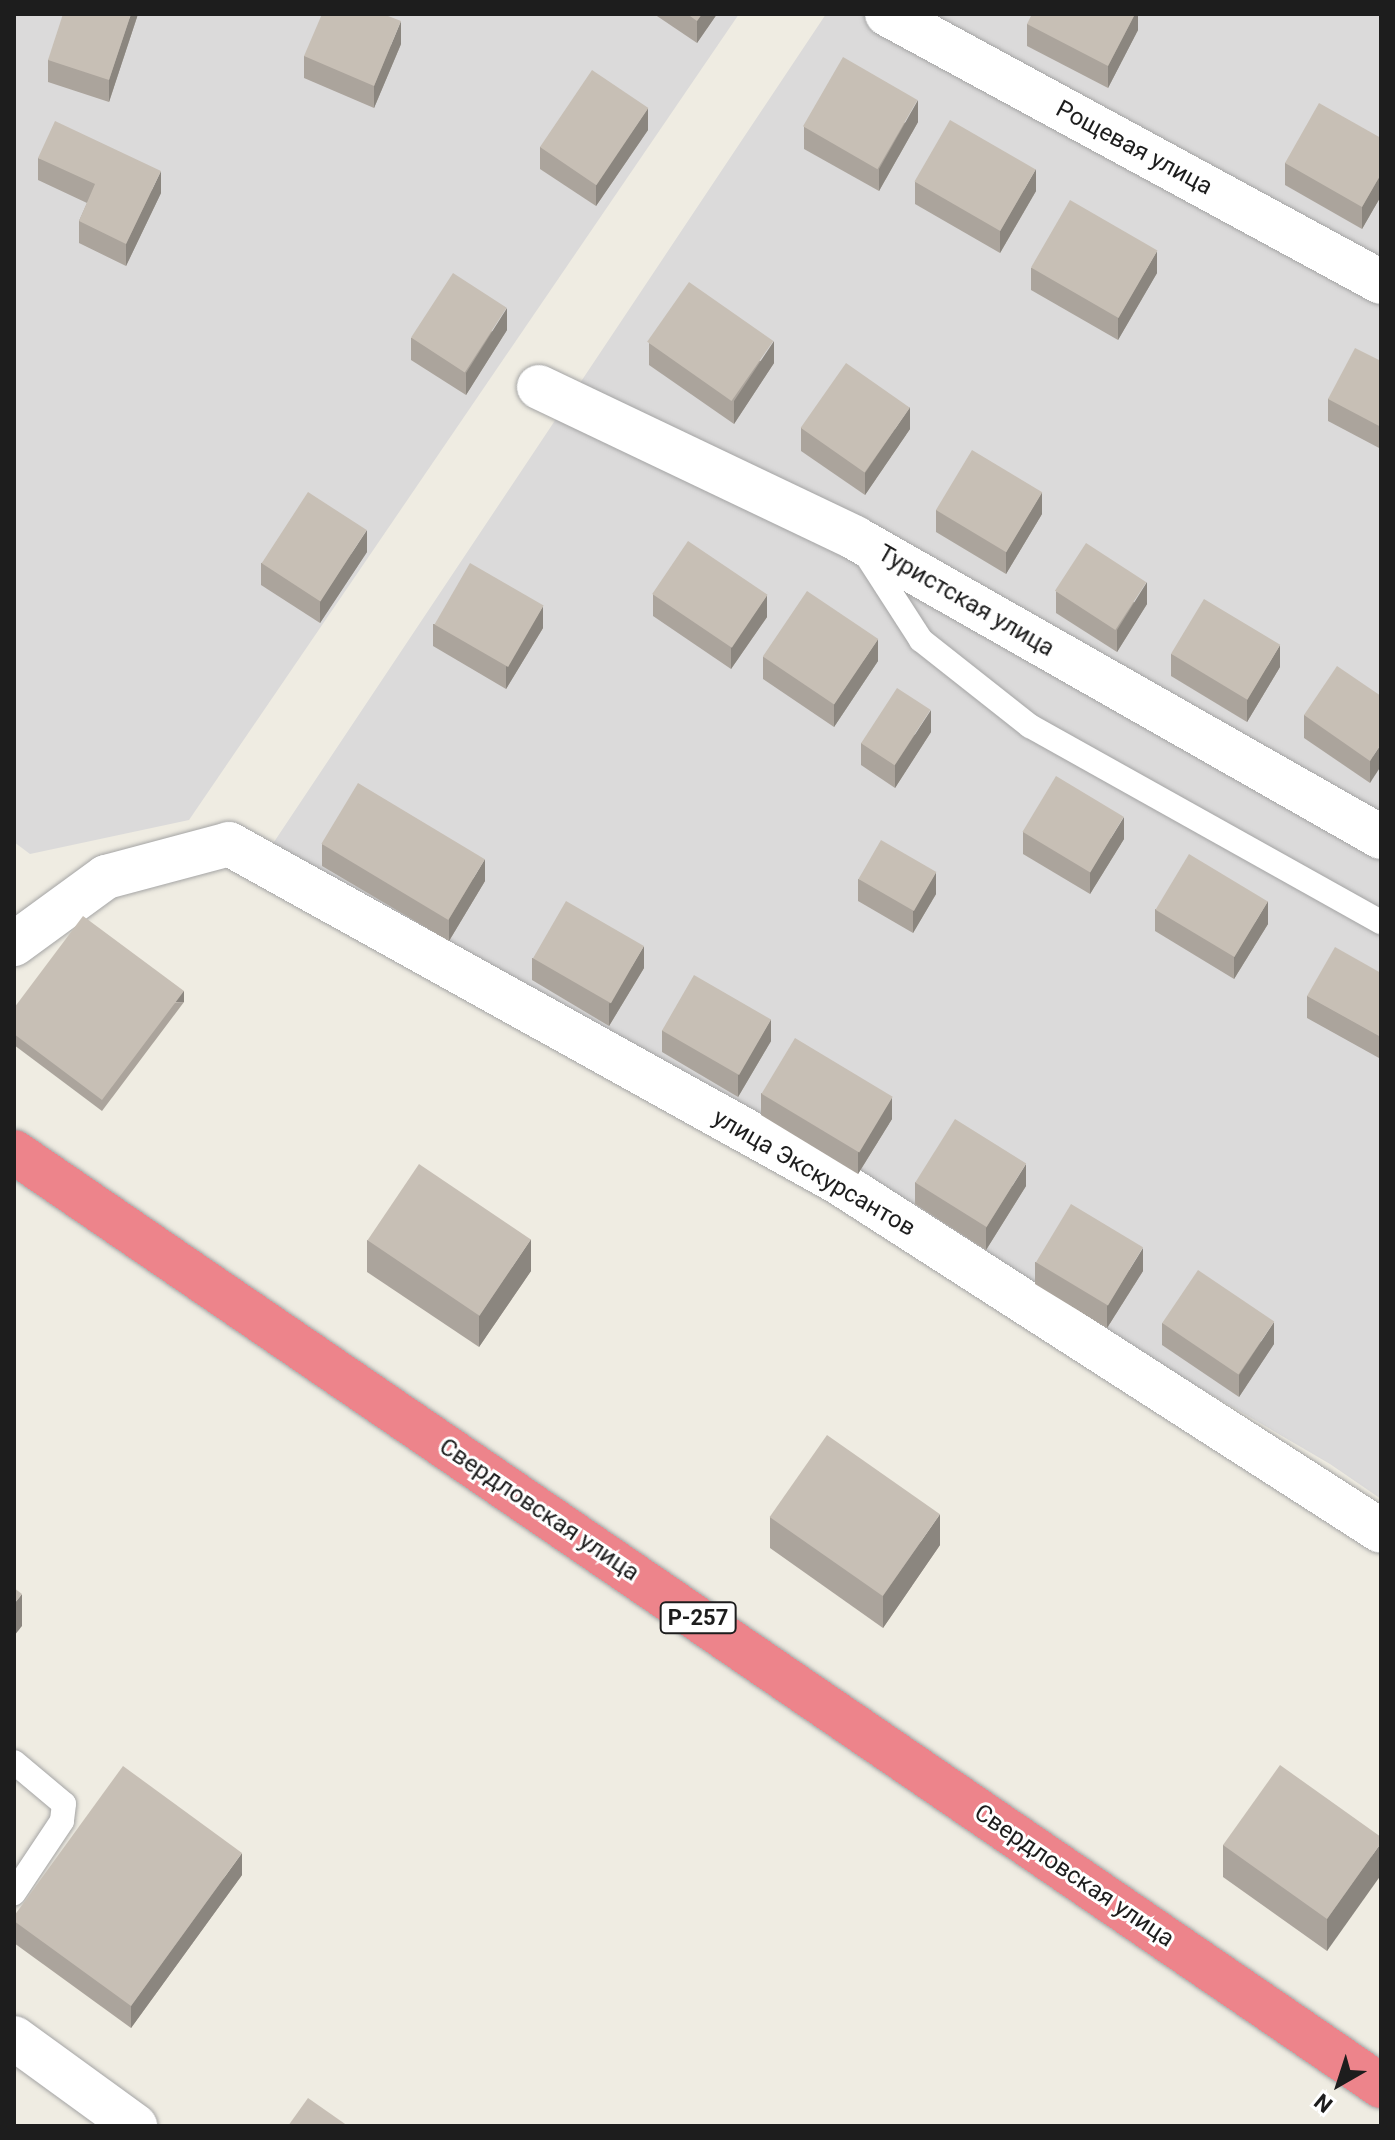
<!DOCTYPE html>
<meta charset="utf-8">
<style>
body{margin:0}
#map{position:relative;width:1395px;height:2140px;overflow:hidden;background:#efece2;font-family:Roboto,sans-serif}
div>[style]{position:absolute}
.residential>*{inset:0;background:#dbdada}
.roads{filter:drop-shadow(0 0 2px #a4a4a4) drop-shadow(0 0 2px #a4a4a4)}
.lane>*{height:24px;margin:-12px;padding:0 12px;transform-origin:12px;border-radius:12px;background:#fff}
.street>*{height:44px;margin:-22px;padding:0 22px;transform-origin:22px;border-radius:22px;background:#fff}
.highway>*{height:44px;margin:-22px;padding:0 22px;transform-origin:22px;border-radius:22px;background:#ed848b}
.wall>*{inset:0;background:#aba49c}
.shaded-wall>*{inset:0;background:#8b867f;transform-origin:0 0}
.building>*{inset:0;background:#c7bfb5;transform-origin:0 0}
span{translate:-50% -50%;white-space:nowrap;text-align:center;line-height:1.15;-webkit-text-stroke:6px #fff;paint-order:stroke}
.shield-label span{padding:2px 6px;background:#fff;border:2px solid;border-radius:6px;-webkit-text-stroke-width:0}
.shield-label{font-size:22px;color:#1d1d1d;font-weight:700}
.street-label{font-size:24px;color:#1d1d1d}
.frame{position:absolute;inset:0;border:16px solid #1d1d1d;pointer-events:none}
.north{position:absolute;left:1299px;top:2044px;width:80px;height:80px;-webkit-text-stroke:6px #fff;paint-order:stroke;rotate:219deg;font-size:22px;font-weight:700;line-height:32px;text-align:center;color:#1d1d1d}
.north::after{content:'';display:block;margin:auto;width:28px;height:36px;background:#1d1d1d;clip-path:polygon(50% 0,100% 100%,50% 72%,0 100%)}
</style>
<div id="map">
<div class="residential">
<div style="clip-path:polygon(14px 14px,739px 14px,189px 820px,30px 854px,14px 842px)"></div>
<div style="clip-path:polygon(826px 14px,1381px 14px,1381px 1499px,1330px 1464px,272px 845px)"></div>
</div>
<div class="roads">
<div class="lane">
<div style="left:863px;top:550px;width:107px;rotate:57.2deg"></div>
<div style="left:921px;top:640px;width:139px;rotate:38.3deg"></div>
<div style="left:1030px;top:726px;width:402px;rotate:29.2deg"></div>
<div style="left:14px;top:1762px;width:65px;rotate:40deg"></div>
<div style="left:64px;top:1804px;width:17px;rotate:97deg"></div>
<div style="left:62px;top:1821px;width:87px;rotate:123.7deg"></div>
</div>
<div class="street">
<div style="left:887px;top:14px;width:562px;rotate:28.48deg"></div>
<div style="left:539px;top:387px;width:350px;rotate:25.5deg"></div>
<div style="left:855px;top:538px;width:605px;rotate:29.62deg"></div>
<div style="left:14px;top:944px;width:114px;rotate:-36.1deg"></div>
<div style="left:106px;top:877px;width:127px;rotate:-15deg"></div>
<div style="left:229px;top:844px;width:697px;rotate:29.03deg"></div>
<div style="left:838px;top:1182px;width:645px;rotate:32.73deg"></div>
<div style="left:14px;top:2038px;width:150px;rotate:36deg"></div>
</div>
<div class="highway">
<div style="left:14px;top:1152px;width:1656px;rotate:34.34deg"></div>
</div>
</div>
<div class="wall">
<div style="clip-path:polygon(138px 14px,109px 102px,48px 82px,48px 60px)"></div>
<div style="clip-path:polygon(654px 14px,717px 14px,697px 43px)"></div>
<div style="clip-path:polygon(1138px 14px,1138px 30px,1108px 88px,1027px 46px,1027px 24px)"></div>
<div style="clip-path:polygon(401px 44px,374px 108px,304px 78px,304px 56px)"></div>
<div style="clip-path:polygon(918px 122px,879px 191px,804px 149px,804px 127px)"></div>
<div style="clip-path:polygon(648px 130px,596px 206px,540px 169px,540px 147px)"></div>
<div style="clip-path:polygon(1381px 138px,1381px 196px,1362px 229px,1285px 185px,1285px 163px)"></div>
<div style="clip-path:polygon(38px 158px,161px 193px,126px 266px,79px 243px,79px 221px,87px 203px,38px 180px)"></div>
<div style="clip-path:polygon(915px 182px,1036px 191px,1000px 253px,915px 204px)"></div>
<div style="clip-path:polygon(1031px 268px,1157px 273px,1118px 340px,1031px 290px)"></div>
<div style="clip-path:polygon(507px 330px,466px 395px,411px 360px,411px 338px)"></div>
<div style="clip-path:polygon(649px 343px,774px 363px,734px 424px,649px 365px)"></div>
<div style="clip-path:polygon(1381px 361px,1381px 449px,1328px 421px,1328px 399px)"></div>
<div style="clip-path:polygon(801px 428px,910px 429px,865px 495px,801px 451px)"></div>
<div style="clip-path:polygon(936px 510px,1042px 514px,1006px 574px,936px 532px)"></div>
<div style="clip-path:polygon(367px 552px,320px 623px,261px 585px,261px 563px)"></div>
<div style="clip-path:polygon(1056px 591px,1147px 604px,1117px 652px,1056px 613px)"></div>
<div style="clip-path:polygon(653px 594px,767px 617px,731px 669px,653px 616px)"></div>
<div style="clip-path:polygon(433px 624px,543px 628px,506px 689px,433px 646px)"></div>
<div style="clip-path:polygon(1171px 654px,1280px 667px,1247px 722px,1171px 676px)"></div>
<div style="clip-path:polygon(763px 657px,878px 661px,834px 727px,763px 679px)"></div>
<div style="clip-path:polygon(1381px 696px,1370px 783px,1304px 738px,1304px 715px)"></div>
<div style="clip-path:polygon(931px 732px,895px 788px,861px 765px,861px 743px)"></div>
<div style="clip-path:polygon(1023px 832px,1124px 839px,1090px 894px,1023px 854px)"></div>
<div style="clip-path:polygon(322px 844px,485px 881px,449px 941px,322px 866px)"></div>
<div style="clip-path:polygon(858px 879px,936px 894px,913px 933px,858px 901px)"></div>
<div style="clip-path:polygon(1155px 909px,1268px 924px,1234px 979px,1155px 931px)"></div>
<div style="clip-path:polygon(532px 958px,644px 968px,609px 1026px,532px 980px)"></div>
<div style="clip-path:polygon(1381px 973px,1381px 1054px,1379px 1058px,1307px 1018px,1307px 996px)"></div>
<div style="clip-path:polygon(184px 1002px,102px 1111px,14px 1045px,14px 1008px)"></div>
<div style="clip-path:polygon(662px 1030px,771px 1041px,738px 1097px,662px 1052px)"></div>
<div style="clip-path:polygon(761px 1093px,892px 1119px,858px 1174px,761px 1115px)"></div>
<div style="clip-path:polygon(915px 1182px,1026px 1186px,986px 1250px,915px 1204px)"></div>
<div style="clip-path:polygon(367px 1240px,531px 1271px,479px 1347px,367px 1272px)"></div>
<div style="clip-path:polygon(1035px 1262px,1143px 1271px,1107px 1328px,1035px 1284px)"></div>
<div style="clip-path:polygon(1162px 1323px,1274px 1344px,1239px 1397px,1162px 1345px)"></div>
<div style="clip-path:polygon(770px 1517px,940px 1545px,883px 1628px,770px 1548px)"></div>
<div style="clip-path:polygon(1381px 1837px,1327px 1951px,1223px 1877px,1223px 1845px)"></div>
<div style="clip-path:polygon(242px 1875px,131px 2028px,14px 1943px,14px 1916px)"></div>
</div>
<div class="shaded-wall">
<div style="clip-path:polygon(131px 14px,138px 14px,109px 102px,109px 80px)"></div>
<div style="clip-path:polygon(702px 14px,717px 14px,697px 43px,697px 21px)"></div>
<div style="clip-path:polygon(1135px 14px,1138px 14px,1138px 30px,1108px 88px,1108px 66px)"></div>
<div style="clip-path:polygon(401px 21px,401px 44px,374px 108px,374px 86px)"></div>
<div style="clip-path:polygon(918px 100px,918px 122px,879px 191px,879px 169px)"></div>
<div style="clip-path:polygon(648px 108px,648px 130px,596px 206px,596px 184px)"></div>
<div style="clip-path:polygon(1036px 169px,1036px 191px,1000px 253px,1000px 231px)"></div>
<div style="clip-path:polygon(161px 171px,161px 193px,126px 266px,126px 244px)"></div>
<div style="clip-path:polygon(1381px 174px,1381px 196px,1362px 229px,1362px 207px)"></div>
<div style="clip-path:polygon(1157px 251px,1157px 273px,1118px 340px,1118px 318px)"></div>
<div style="clip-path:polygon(507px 308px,507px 330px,466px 395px,466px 373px)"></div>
<div style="clip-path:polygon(774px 341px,774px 363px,734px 424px,734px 401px)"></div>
<div style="clip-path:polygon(910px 407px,910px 429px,865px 495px,865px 473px)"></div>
<div style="clip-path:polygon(1042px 492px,1042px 514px,1006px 574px,1006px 552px)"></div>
<div style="clip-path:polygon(367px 530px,367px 552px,320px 623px,320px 601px)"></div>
<div style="clip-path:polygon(1147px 582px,1147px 604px,1117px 652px,1117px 630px)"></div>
<div style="clip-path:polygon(767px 595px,767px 617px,731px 669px,731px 647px)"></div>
<div style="clip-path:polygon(543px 606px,543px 628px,506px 689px,506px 667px)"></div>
<div style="clip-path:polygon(878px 639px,878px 661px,834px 727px,834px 704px)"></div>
<div style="clip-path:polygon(1280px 645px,1280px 667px,1247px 722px,1247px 700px)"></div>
<div style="clip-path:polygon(931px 710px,931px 732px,895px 788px,895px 765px)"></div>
<div style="clip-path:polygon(1381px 744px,1381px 766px,1370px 783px,1370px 761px)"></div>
<div style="clip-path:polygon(1124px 817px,1124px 839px,1090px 894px,1090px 872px)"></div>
<div style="clip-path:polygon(485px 859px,485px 881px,449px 941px,449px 919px)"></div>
<div style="clip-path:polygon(936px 872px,936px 894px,913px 933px,913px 911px)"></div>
<div style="clip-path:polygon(1268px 901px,1268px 924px,1234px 979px,1234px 957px)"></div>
<div style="clip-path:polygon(644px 946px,644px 968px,609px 1026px,609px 1004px)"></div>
<div style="left:184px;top:991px;width:11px;height:136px;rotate:90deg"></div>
<div style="clip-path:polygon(771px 1019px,771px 1041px,738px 1097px,738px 1075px)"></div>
<div style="clip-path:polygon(1381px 1032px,1381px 1054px,1379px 1058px,1379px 1036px)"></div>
<div style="clip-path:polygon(892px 1097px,892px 1119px,858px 1174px,858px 1152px)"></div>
<div style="clip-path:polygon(1026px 1164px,1026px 1186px,986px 1250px,986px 1228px)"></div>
<div style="clip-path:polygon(531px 1239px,531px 1271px,479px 1347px,479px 1316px)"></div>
<div style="clip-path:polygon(1143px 1248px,1143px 1271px,1107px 1328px,1107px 1306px)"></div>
<div style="clip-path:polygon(1274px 1322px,1274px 1344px,1239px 1397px,1239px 1375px)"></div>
<div style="clip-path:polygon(940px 1514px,940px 1545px,883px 1628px,883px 1596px)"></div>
<div style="clip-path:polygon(22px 1594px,22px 1626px,14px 1636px,14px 1604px)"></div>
<div style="clip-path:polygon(1381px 1843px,1381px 1875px,1327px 1951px,1327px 1919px)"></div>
<div style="clip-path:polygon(242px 1853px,242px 1875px,131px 2028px,131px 2006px)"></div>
</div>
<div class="building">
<div style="clip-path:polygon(63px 14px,131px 14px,109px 80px,48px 60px)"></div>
<div style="clip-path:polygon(322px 14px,383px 14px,401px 21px,374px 86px,304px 56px)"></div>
<div style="clip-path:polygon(687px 14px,702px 14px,697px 21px)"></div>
<div style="clip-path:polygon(1032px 14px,1135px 14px,1108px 66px,1027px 24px)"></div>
<div style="left:843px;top:57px;width:86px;height:80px;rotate:30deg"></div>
<div style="left:592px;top:70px;width:68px;height:93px;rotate:34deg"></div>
<div style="clip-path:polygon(1319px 103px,1381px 138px,1381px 174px,1362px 207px,1285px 163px)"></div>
<div style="left:950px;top:120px;width:99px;height:71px;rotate:30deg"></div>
<div style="clip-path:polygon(55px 121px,161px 171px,126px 244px,79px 221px,95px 184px,38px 158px)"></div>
<div style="left:1070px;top:200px;width:101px;height:78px;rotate:30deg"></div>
<div style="left:453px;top:273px;width:64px;height:77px;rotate:33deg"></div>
<div style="left:689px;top:282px;width:103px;height:73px;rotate:35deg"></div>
<div style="clip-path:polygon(1355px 348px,1381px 361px,1381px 427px,1328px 399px)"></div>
<div style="left:846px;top:363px;width:78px;height:79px;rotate:35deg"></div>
<div style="left:972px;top:450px;width:82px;height:70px;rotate:31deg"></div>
<div style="left:308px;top:492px;width:70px;height:85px;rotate:33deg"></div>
<div style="left:688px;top:541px;width:96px;height:64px;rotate:34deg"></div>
<div style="left:1086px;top:543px;width:72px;height:57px;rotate:33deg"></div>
<div style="left:470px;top:563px;width:85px;height:71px;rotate:30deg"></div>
<div style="left:807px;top:591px;width:86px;height:79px;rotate:34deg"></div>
<div style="left:1204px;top:599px;width:89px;height:64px;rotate:31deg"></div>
<div style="clip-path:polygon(1337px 666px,1381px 696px,1381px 744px,1370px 761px,1304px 715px)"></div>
<div style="left:897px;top:688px;width:40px;height:66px;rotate:33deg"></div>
<div style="left:1056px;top:776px;width:79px;height:65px;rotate:31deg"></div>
<div style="left:358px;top:783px;width:148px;height:71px;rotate:31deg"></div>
<div style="left:881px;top:840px;width:64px;height:45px;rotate:30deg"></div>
<div style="left:1189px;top:854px;width:92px;height:65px;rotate:31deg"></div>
<div style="left:566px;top:901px;width:90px;height:66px;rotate:30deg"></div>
<div style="clip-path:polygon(83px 916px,184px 991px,102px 1100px,14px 1034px,14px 1008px)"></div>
<div style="clip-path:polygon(1335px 947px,1381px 973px,1381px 1032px,1379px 1036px,1307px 996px)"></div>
<div style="left:694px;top:975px;width:89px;height:64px;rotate:30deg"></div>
<div style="left:795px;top:1038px;width:114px;height:65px;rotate:31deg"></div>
<div style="left:955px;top:1119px;width:84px;height:75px;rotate:32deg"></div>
<div style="left:419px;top:1164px;width:135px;height:92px;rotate:34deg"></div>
<div style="left:1071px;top:1204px;width:84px;height:68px;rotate:31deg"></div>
<div style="left:1198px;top:1270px;width:92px;height:64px;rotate:34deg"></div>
<div style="left:827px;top:1435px;width:138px;height:100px;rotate:35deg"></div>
<div style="clip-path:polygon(14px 1588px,22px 1594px,14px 1604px)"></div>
<div style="clip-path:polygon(1280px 1765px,1381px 1837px,1381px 1843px,1327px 1919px,1223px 1845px)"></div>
<div style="clip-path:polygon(123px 1766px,242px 1853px,131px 2006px,14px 1921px,14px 1916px)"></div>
<div style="clip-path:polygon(308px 2098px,348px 2126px,288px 2126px)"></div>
</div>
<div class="shield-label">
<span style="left:698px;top:1618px">Р-257</span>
</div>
<div class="street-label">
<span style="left:1134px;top:148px;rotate:28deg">Рощевая улица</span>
<span style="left:966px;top:601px;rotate:30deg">Туристская улица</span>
<span style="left:814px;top:1173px;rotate:30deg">улица Экскурсантов</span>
<span style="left:539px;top:1510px;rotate:34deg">Свердловская улица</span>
<span style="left:1074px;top:1876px;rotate:34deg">Свердловская улица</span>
</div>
<div class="frame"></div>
<div class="north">N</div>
</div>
